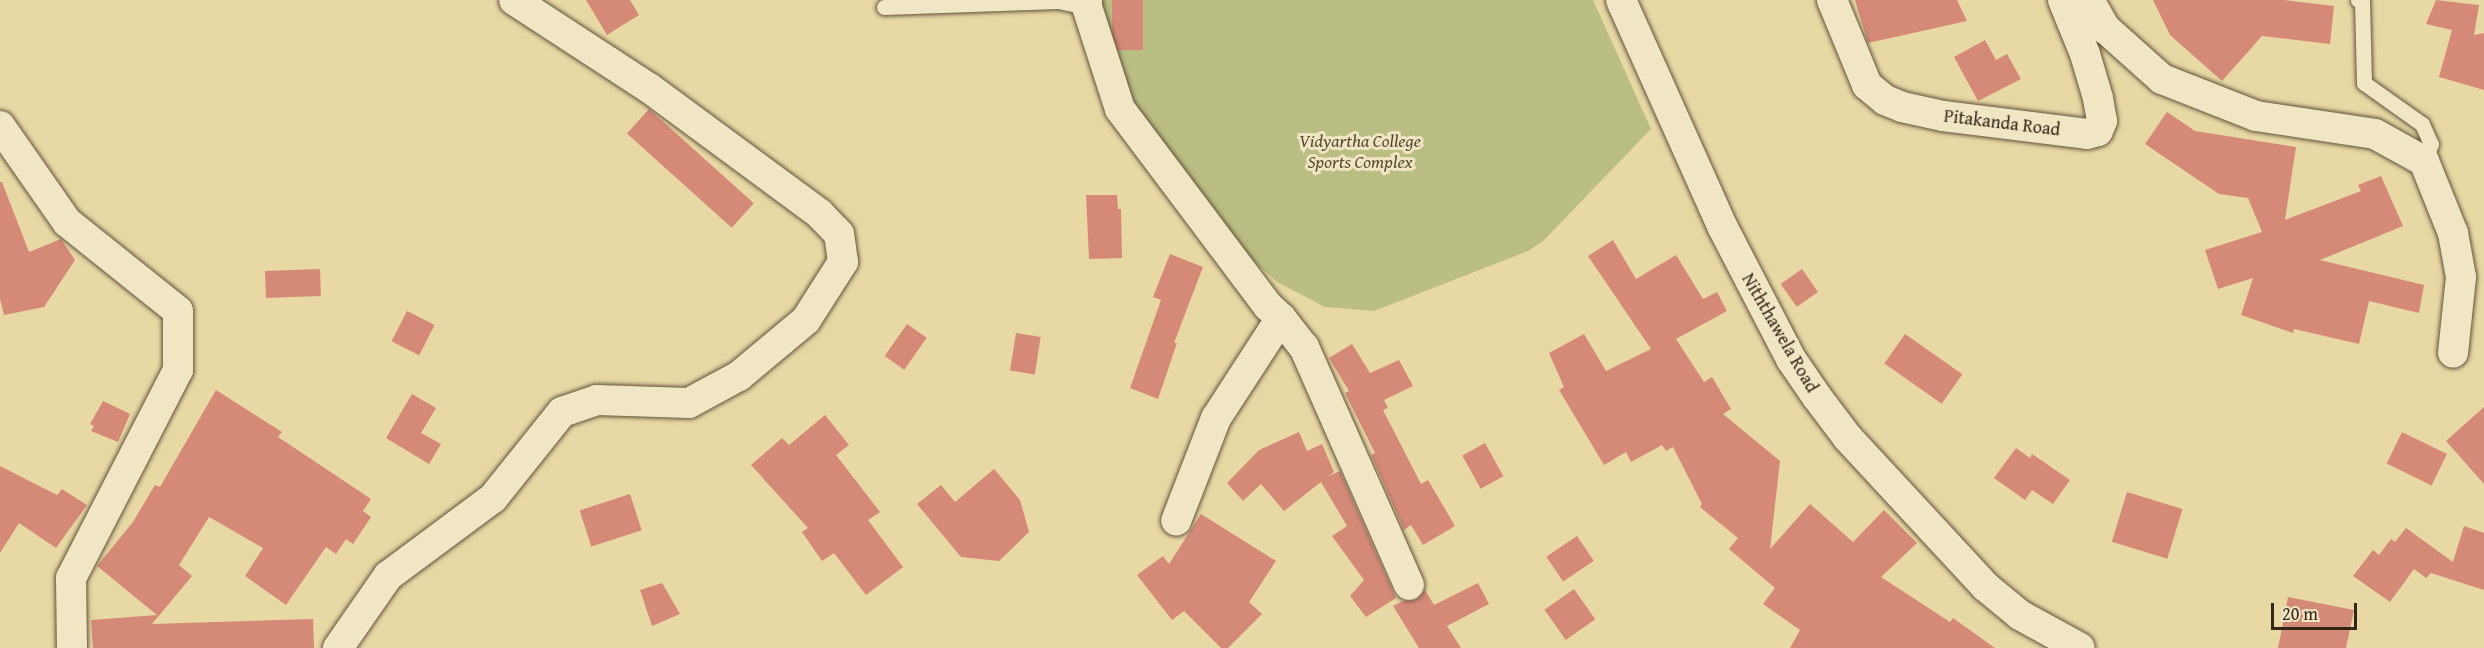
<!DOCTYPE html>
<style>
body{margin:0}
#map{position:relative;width:2484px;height:648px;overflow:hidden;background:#e8d8a4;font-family:"Gentium Book Plus",serif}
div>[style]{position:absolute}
.green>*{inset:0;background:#babe82}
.building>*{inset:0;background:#d58a78;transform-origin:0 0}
.roads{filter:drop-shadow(0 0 2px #61533c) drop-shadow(0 0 2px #61533c)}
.service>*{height:15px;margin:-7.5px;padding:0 7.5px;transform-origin:7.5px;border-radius:7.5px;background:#f0e6c4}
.minor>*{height:30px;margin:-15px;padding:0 15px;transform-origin:15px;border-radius:15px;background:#f0e6c4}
span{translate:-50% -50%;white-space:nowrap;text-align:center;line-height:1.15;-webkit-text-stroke:6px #f0e6c4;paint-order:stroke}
.street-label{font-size:18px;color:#34271a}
.park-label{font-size:18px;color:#564d34;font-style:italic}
.scale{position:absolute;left:2271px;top:603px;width:86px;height:27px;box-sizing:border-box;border:3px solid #34271a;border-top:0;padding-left:8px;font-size:18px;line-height:21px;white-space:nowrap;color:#34271a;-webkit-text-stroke:4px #f0e6c4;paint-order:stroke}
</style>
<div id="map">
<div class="green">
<div style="clip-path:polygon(1101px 0,1593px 0,1651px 129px,1543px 241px,1528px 251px,1374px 311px,1325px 307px,1277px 282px,1236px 245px,1172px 171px,1118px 75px,1103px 16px)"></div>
</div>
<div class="building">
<div style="clip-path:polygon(586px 0,630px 0,639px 15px,607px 35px)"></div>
<div style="left:1112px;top:0;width:31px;height:50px"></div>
<div style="clip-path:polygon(1855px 0,1957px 0,1967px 21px,1868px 43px)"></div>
<div style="clip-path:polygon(2153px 0,2284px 0,2334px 6px,2330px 44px,2262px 36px,2222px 81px,2170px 35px)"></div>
<div style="clip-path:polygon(2436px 0,2479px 5px,2474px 35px,2484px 33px,2484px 90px,2439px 77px,2452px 30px,2426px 24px)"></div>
<div style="clip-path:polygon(1985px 40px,1996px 60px,2007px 54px,2021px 79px,1978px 101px,1954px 57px)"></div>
<div style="left:649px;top:109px;width:141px;height:33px;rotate:42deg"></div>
<div style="clip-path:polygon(2167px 112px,2195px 131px,2296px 147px,2285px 220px,2361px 191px,2358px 185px,2381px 176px,2403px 226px,2320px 260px,2424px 285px,2419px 313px,2369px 301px,2359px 344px,2294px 329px,2293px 333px,2241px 315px,2253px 278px,2218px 289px,2205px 250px,2262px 232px,2248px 198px,2219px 194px,2145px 144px)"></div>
<div style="clip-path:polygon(0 182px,2px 182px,29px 252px,61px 239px,75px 260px,44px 307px,4px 315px,0 299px)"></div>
<div style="clip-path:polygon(1086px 195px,1117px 195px,1118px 209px,1121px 209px,1122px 258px,1089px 259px)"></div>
<div style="clip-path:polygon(1613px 240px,1636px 279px,1676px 255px,1703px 299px,1717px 292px,1727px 311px,1676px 339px,1704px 382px,1712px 377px,1731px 409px,1723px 414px,1780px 461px,1770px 549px,1810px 504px,1853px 542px,1884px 510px,1917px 543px,1881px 577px,1950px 622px,1953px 618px,1995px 648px,1790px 648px,1800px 630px,1763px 604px,1775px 588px,1729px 549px,1738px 538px,1700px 507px,1702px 504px,1673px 447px,1666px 451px,1662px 445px,1631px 462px,1626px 452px,1604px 465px,1559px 390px,1564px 387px,1549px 353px,1584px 334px,1606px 371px,1651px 349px,1588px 256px)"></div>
<div style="clip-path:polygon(1170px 254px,1203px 267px,1174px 343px,1177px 343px,1158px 399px,1130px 388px,1161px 300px,1153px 297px)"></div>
<div style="left:320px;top:269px;width:27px;height:55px;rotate:88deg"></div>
<div style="left:1802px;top:269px;width:28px;height:26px;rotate:55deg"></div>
<div style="left:407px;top:311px;width:31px;height:34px;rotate:27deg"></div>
<div style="left:907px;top:324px;width:24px;height:39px;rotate:35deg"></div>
<div style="left:1016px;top:333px;width:25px;height:38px;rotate:9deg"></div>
<div style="left:1905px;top:334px;width:70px;height:36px;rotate:35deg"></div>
<div style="clip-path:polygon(1352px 344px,1370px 373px,1399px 360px,1413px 386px,1384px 400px,1388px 408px,1383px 410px,1421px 484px,1428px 480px,1455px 526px,1423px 545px,1411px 525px,1404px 530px,1371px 455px,1375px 453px,1345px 393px,1349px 391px,1329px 358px)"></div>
<div style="clip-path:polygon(216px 390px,282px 432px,278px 437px,371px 499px,363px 511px,371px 517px,353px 544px,346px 539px,336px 554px,326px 547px,286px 605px,245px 576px,263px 548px,209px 517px,179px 565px,192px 576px,152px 624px,313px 619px,314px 648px,93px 648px,91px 620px,157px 615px,97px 566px,133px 522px,155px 485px,160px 487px)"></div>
<div style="clip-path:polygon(412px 394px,436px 408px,421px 433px,441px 444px,429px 464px,386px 438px)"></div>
<div style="clip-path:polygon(103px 401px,130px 414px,118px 442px,91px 431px,94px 426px,90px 424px)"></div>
<div style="clip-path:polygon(2484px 407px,2484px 484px,2446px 441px)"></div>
<div style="clip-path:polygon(825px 415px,849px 445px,836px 455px,880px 512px,868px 520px,903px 567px,866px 595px,834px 553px,822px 561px,802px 532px,808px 528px,751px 465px,782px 438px,789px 445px)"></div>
<div style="clip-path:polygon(1299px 432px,1307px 451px,1322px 444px,1334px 472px,1328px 476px,1340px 471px,1396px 598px,1366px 617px,1350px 596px,1364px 580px,1332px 536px,1347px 526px,1321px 482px,1284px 511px,1261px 484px,1243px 501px,1227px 483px,1259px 450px)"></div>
<div style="left:2402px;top:432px;width:50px;height:35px;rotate:26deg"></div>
<div style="left:1485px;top:443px;width:38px;height:26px;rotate:61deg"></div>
<div style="clip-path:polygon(2016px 448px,2030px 458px,2032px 454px,2070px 480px,2053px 504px,2032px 490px,2025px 500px,1994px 478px)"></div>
<div style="clip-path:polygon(0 466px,57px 495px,62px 489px,87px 505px,56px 548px,19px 523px,0 553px)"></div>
<div style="clip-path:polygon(994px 469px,1020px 500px,1029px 532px,999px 561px,961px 557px,917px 504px,941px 485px,955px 502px)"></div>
<div style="left:2127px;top:492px;width:58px;height:52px;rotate:17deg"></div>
<div style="left:630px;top:494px;width:38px;height:53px;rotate:72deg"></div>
<div style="clip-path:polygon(1201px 514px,1276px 561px,1249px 602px,1262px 614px,1228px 648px,1221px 648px,1184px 611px,1172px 620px,1137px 575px,1163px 556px,1169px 564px)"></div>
<div style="clip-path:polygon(2464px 526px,2484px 533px,2484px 590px,2431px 573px,2426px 578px,2414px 569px,2390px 602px,2353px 576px,2373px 550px,2379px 555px,2391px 539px,2395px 542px,2406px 528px,2453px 562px)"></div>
<div style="left:1577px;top:536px;width:30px;height:37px;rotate:56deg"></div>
<div style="clip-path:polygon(662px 583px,680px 614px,652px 626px,640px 590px)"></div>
<div style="clip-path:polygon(1478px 583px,1489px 604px,1447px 626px,1461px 648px,1419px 648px,1393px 606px,1403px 601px,1416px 600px,1425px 590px,1434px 605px)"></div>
<div style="left:1574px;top:589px;width:37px;height:36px;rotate:55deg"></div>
<div style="clip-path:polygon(2288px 597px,2354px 610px,2346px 648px,2278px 648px)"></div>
</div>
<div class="roads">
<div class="service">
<div style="left:2358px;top:0;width:4px;rotate:14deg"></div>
<div style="left:2362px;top:1px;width:82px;rotate:88.6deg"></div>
<div style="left:2364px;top:83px;width:71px;rotate:35.3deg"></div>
<div style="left:2422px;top:124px;width:22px;rotate:66deg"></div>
<div style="left:2431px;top:144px;width:18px;rotate:112deg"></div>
<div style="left:884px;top:7px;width:174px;rotate:-2deg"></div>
<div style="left:1058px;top:1px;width:30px;rotate:12deg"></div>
</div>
<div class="minor">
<div style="left:1087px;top:0;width:7px;rotate:90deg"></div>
<div style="left:1087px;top:7px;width:107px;rotate:72.1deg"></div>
<div style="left:1120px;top:109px;width:246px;rotate:53.1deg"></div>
<div style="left:1268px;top:306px;width:18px;rotate:43deg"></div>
<div style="left:1281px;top:318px;width:119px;rotate:123deg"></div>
<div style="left:1216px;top:418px;width:110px;rotate:111.2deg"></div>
<div style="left:1621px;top:0;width:248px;rotate:65.9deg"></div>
<div style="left:1722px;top:226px;width:150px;rotate:62.6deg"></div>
<div style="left:1791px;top:359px;width:46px;rotate:55.6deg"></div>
<div style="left:1817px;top:397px;width:51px;rotate:52.9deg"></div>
<div style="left:1848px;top:438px;width:203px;rotate:47.2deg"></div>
<div style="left:1986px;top:587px;width:44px;rotate:39.5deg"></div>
<div style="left:2020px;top:615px;width:68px;rotate:28.8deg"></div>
<div style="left:1832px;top:0;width:92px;rotate:67.6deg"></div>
<div style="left:1867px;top:85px;width:23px;rotate:40deg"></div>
<div style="left:1885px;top:100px;width:18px;rotate:22deg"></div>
<div style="left:1902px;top:107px;width:42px;rotate:12.4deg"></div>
<div style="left:1943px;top:116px;width:145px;rotate:7.1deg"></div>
<div style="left:2087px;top:134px;width:11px;rotate:-15deg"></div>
<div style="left:2098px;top:131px;width:11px;rotate:-68deg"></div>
<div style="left:2102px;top:121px;width:23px;rotate:-100deg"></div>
<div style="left:2098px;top:98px;width:46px;rotate:-106.5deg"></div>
<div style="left:2085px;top:54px;width:58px;rotate:-112.2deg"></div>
<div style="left:2089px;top:0;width:34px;rotate:60deg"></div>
<div style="left:2106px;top:29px;width:75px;rotate:41.8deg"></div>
<div style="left:2162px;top:79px;width:101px;rotate:21.5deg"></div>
<div style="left:2256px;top:116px;width:120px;rotate:8.6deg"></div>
<div style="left:2375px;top:134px;width:56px;rotate:28.9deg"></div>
<div style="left:2424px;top:161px;width:78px;rotate:68.1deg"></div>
<div style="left:2453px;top:233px;width:45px;rotate:79.7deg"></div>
<div style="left:2461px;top:277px;width:76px;rotate:96deg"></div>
<div style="left:0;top:126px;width:117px;rotate:55.1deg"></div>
<div style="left:67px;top:222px;width:142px;rotate:38.7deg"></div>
<div style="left:178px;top:311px;width:59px;rotate:90deg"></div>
<div style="left:178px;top:370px;width:234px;rotate:117.2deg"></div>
<div style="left:71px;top:578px;width:70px;rotate:89.2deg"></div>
<div style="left:1281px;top:318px;width:37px;rotate:52deg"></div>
<div style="left:1304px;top:347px;width:260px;rotate:66.2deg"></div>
<div style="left:338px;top:648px;width:88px;rotate:-55.2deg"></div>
<div style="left:388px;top:576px;width:131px;rotate:-36.6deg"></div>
<div style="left:493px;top:498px;width:110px;rotate:-51.3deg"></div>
<div style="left:562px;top:412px;width:37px;rotate:-19deg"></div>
<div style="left:597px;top:400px;width:92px;rotate:1.9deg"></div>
<div style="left:689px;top:403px;width:57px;rotate:-28.4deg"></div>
<div style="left:739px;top:376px;width:87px;rotate:-39.9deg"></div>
<div style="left:806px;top:320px;width:69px;rotate:-57.5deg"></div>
<div style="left:843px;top:262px;width:28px;rotate:-98deg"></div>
<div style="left:839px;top:234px;width:28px;rotate:-134deg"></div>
<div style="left:820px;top:214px;width:212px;rotate:-143.6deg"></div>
<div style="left:649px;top:88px;width:161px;rotate:-146.9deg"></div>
</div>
</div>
<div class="street-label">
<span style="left:2002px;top:123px;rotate:7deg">Pitakanda Road</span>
<span style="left:1780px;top:333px;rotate:60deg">Niththawela Road</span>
</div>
<div class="park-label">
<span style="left:1360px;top:152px">Vidyartha College<br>Sports Complex</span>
</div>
<div class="scale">20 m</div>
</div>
